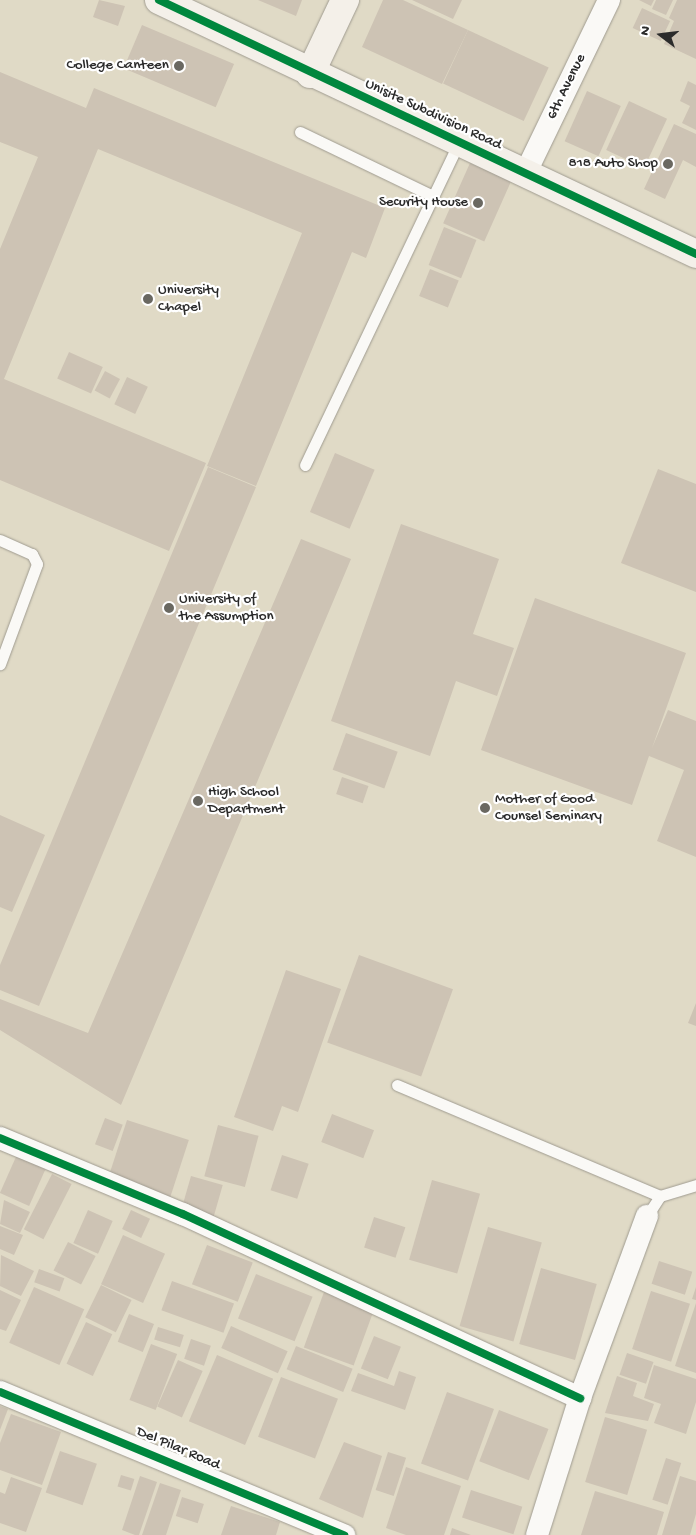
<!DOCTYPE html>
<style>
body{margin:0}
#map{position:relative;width:696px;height:1535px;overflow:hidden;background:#e0dac6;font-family:"Gochi Hand",sans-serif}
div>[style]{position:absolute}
.building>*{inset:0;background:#cdc3b4;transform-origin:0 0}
.roads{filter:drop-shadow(0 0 1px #9f9b90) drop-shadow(0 0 1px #9f9b90)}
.lane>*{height:11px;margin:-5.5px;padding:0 5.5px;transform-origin:5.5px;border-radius:5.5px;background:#faf9f6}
.street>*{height:22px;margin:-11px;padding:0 11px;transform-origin:11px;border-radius:11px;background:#faf9f6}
.secondary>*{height:28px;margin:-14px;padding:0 14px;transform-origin:14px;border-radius:14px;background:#f4f0e9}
.cycleway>*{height:8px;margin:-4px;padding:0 4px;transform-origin:4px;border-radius:4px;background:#00873e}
.dots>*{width:14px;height:14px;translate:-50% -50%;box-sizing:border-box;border:2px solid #fff;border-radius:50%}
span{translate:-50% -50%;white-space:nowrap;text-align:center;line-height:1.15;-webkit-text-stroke:4.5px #fff;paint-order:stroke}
.poi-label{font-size:15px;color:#2b2b2b}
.right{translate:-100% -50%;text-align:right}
.left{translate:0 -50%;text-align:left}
.street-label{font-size:15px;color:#2b2b2b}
.north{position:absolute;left:636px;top:10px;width:50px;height:50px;-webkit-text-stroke:4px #fff;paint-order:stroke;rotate:285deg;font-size:14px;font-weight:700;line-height:20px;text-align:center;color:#2b2b2b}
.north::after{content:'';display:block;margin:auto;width:18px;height:22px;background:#2b2b2b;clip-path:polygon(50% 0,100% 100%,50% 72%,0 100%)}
</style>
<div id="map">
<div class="building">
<div style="clip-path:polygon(99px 0,125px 6px,118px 26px,93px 17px)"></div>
<div style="clip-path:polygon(258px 0,302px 0,296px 16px)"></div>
<div style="clip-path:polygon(383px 0,403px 0,468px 30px,442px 84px,362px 47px)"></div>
<div style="clip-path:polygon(412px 0,462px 0,453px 19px)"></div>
<div style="clip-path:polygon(639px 0,654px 0,651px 6px)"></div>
<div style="clip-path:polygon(656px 0,673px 0,666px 15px,652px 9px)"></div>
<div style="clip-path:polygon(677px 0,696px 0,696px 59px,664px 44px,674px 21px,669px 18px)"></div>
<div style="left:642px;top:8px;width:31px;height:22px;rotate:25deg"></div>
<div style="left:142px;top:25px;width:100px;height:47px;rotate:23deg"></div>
<div style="left:468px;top:30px;width:89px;height:59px;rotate:25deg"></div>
<div style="clip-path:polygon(0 72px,86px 108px,94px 88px,385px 208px,366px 258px,352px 252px,256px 486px,207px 466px,302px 233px,98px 149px,4px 379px,206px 463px,169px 551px,0 480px,0 249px,38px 157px,0 142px)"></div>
<div style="clip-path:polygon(688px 81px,696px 85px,696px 130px,682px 123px,690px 106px,680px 101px)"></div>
<div style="left:587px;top:91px;width:37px;height:55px;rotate:24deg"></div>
<div style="left:629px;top:101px;width:42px;height:54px;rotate:25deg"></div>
<div style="clip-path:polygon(674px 124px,696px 134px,696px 167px,683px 160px,665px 199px,644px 189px)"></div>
<div style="left:470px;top:163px;width:45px;height:66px;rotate:24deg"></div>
<div style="left:444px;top:227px;width:35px;height:41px;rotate:22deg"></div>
<div style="left:430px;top:269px;width:31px;height:29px;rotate:22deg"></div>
<div style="left:69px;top:352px;width:37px;height:29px;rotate:24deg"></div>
<div style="left:105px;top:371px;width:17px;height:22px;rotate:28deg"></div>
<div style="left:127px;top:377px;width:23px;height:30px;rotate:25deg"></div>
<div style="left:335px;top:453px;width:43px;height:64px;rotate:23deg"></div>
<div style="clip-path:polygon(208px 467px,256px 487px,39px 1006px,0 990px,0 965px)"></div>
<div style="clip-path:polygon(658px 469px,696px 484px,696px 592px,621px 563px)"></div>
<div style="clip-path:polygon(401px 524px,499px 559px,473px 634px,514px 648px,497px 696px,456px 681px,430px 756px,331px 721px)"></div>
<div style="clip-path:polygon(301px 539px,351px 559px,121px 1105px,0 1030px,0 999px,88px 1033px)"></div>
<div style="clip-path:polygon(535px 598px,686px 653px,652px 748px,668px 710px,696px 721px,696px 857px,657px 841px,684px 770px,649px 756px,632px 805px,481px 750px)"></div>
<div style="left:346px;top:733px;width:55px;height:39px;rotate:20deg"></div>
<div style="left:342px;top:777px;width:28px;height:18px;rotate:19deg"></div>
<div style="clip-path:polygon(0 815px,45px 835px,12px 912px,0 907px)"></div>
<div style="left:359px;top:955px;width:100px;height:93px;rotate:20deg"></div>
<div style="clip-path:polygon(286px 970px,341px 989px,298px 1112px,282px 1106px,273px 1131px,234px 1117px)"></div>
<div style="clip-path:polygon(696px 1003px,696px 1026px,688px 1023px)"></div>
<div style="left:332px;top:1114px;width:45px;height:30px;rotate:21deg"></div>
<div style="left:105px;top:1118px;width:19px;height:28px;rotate:21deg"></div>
<div style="left:127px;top:1120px;width:65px;height:62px;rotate:18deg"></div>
<div style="left:218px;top:1125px;width:42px;height:53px;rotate:15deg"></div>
<div style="left:19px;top:1150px;width:32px;height:47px;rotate:24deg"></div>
<div style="left:282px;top:1155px;width:28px;height:37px;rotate:18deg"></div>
<div style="left:52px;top:1174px;width:22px;height:62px;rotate:27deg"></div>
<div style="left:191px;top:1176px;width:33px;height:36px;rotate:16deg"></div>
<div style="left:432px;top:1180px;width:50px;height:83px;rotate:16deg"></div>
<div style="clip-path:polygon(4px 1200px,30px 1212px,20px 1233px,0 1224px)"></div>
<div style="left:88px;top:1210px;width:27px;height:36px;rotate:24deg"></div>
<div style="left:131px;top:1210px;width:21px;height:21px;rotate:25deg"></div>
<div style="left:374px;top:1217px;width:33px;height:32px;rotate:18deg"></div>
<div style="clip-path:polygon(0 1226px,23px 1235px,14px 1255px,0 1249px)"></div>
<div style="left:488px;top:1227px;width:56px;height:103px;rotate:16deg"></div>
<div style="left:123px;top:1235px;width:46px;height:54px;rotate:24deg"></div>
<div style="left:68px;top:1242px;width:31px;height:32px;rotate:27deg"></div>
<div style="left:207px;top:1245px;width:49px;height:42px;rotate:21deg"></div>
<div style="clip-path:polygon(1px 1255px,34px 1271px,21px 1296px,0 1286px)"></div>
<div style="left:659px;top:1261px;width:35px;height:24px;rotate:18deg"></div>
<div style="left:541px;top:1268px;width:58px;height:79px;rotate:16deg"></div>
<div style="left:39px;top:1269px;width:27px;height:14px;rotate:20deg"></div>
<div style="left:256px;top:1274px;width:61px;height:48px;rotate:22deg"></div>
<div style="left:172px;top:1281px;width:66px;height:31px;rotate:20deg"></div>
<div style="left:101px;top:1285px;width:34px;height:36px;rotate:26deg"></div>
<div style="left:34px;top:1287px;width:55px;height:61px;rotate:24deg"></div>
<div style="clip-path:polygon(696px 1287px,696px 1300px,692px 1299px)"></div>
<div style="clip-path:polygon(0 1290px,21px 1300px,6px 1331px,0 1329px)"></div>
<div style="left:651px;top:1291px;width:41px;height:61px;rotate:18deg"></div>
<div style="left:324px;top:1292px;width:53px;height:59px;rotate:20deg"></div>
<div style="clip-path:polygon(696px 1303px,696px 1373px,675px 1366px)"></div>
<div style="left:129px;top:1314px;width:27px;height:30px;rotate:22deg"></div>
<div style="left:86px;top:1322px;width:29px;height:46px;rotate:25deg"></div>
<div style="left:231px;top:1326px;width:62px;height:24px;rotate:24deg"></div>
<div style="left:158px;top:1327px;width:27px;height:13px;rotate:17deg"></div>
<div style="left:374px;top:1336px;width:29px;height:35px;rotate:22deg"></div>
<div style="left:191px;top:1339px;width:21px;height:21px;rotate:19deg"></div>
<div style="left:151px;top:1344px;width:28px;height:60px;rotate:21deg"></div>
<div style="left:296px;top:1346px;width:61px;height:25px;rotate:22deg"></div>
<div style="left:627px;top:1353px;width:28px;height:23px;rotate:19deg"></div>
<div style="left:217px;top:1355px;width:61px;height:72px;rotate:23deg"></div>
<div style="left:178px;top:1360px;width:27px;height:51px;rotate:24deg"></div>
<div style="clip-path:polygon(654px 1365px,696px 1379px,696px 1402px,686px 1434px,654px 1423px,661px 1404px,644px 1398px)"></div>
<div style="clip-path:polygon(399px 1371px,416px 1377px,405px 1410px,351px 1391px,358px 1373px,394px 1386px)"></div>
<div style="clip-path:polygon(617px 1376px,637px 1383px,633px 1396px,654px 1404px,648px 1421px,605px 1413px)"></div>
<div style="left:281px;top:1377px;width:61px;height:64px;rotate:21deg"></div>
<div style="left:447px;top:1392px;width:50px;height:76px;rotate:20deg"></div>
<div style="clip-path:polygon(0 1406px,8px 1409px,0 1430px)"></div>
<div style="left:499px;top:1410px;width:53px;height:55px;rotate:21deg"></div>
<div style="clip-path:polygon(11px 1414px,61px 1432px,42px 1485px,0 1470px,0 1443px)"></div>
<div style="left:605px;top:1417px;width:44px;height:68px;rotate:17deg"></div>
<div style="clip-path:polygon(344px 1442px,382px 1456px,363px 1518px,319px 1499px)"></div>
<div style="left:60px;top:1451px;width:39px;height:44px;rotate:19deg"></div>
<div style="left:388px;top:1452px;width:19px;height:40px;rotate:18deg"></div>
<div style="left:666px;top:1458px;width:16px;height:44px;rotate:18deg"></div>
<div style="clip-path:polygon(406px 1467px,461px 1486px,444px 1535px,406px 1535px,386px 1528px)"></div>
<div style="left:121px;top:1475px;width:14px;height:12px;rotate:17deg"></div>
<div style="clip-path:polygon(140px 1476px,157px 1482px,139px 1535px,135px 1535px,122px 1530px)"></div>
<div style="clip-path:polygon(680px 1476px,696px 1481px,696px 1514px,690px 1535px,662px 1535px)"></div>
<div style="clip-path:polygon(11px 1477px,42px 1488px,26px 1532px,0 1523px,0 1492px,5px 1494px)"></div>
<div style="clip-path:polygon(160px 1483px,181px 1490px,166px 1535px,142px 1535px)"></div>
<div style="left:471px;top:1490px;width:54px;height:29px;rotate:18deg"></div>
<div style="clip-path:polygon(595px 1491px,664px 1512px,657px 1535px,581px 1535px)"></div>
<div style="left:182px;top:1497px;width:23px;height:20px;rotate:18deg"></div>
<div style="clip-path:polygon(231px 1506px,280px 1522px,276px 1535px,221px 1535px)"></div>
<div style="clip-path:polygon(452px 1528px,471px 1535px,450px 1535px)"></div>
</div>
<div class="roads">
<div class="lane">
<div style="left:300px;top:132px;width:148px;rotate:25.7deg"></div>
<div style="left:305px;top:465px;width:358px;rotate:-64.5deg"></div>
<div style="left:0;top:540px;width:35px;rotate:24deg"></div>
<div style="left:32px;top:554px;width:11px;rotate:63deg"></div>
<div style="left:37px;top:564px;width:107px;rotate:110.3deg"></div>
<div style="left:397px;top:1085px;width:285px;rotate:22.9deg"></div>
<div style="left:647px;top:1216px;width:24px;rotate:-57deg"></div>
<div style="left:660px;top:1196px;width:38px;rotate:-17deg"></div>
</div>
<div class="street">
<div style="left:525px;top:174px;width:193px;rotate:-64.2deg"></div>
<div style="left:0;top:1138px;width:198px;rotate:22.6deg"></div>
<div style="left:183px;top:1214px;width:438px;rotate:24.9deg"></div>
<div style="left:0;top:1392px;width:373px;rotate:22.6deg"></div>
<div style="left:537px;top:1535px;width:144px;rotate:-72.6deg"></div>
<div style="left:580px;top:1398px;width:194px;rotate:-69.8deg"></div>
</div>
<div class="secondary">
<div style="left:159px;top:0;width:594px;rotate:25.31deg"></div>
<div style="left:310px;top:74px;width:82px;rotate:-64.7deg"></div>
</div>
</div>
<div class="cycleway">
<div style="left:159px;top:0;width:594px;rotate:25.31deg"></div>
<div style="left:0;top:1138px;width:198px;rotate:22.6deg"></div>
<div style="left:183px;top:1214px;width:438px;rotate:24.9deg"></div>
<div style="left:0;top:1392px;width:373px;rotate:22.6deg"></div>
</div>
<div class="dots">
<div style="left:179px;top:66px;background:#6a6861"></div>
<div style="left:668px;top:164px;background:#6a6861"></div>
<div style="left:478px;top:203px;background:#6a6861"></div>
<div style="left:148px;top:299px;background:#6a6861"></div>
<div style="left:169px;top:608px;background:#6a6861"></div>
<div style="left:198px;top:801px;background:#6a6861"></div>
<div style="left:485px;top:808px;background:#6a6861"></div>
</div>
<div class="poi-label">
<span class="right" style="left:169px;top:66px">College Canteen</span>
<span class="right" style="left:658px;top:164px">818 Auto Shop</span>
<span class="right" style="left:468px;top:203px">Security House</span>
<span class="left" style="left:158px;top:299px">University<br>Chapel</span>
<span class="left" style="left:179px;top:608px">University of<br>the Assumption</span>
<span class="left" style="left:208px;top:801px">High School<br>Department</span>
<span class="left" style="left:495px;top:808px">Mother of Good<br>Counsel Seminary</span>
</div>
<div class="street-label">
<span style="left:567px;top:87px;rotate:-64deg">6th Avenue</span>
<span style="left:433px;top:115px;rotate:25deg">Unisite Subdivision Road</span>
<span style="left:178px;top:1449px;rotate:23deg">Del Pilar Road</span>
</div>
<div class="north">N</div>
</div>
